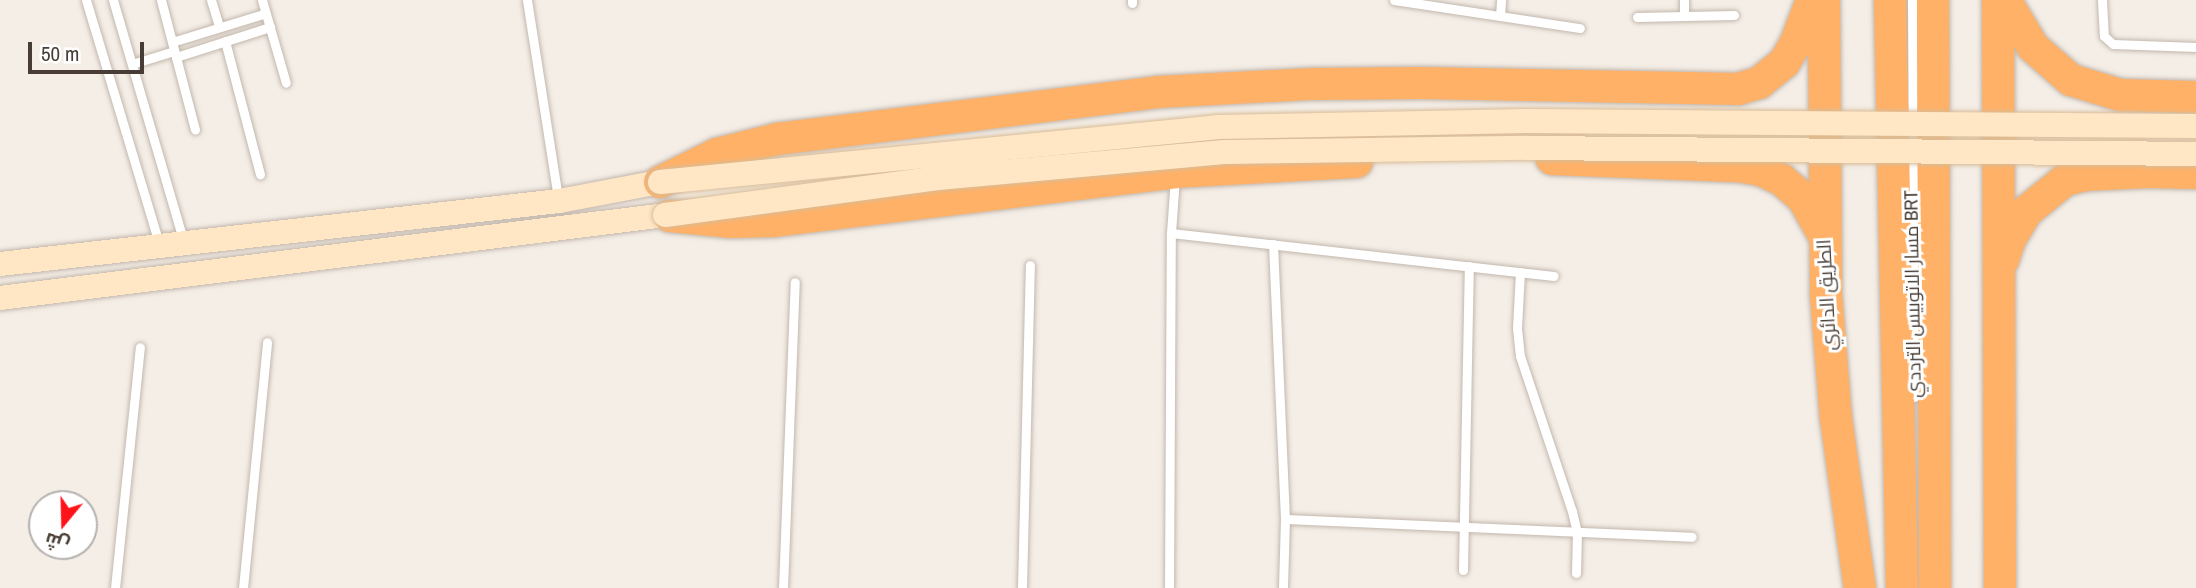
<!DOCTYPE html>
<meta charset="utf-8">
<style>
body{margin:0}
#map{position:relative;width:2196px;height:588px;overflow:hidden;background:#f4eee7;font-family:"Archivo Narrow",Cairo,sans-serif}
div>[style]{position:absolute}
.roads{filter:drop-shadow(0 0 2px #c3b7ac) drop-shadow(0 0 2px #c3b7ac)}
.lane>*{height:9px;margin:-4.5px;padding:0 4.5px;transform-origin:4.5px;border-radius:4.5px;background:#fff}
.secondary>*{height:24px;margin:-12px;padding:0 12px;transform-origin:12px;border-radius:12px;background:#ffe7c6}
.highway>*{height:32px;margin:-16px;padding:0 16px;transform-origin:16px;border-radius:16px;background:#ffb167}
.bridges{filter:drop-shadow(0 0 2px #d9bc97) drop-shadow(0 0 2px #d9bc97)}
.secondary-bridge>*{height:24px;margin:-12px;padding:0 12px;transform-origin:12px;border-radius:12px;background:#ffe7c6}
span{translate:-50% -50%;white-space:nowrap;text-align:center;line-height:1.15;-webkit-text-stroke:6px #fff;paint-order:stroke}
.street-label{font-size:19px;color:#473d36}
.north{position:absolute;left:28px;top:490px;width:70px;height:70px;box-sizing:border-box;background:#fff;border:2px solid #b5b1af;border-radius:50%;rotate:199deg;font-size:19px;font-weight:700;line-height:28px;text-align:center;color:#473d36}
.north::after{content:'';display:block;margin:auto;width:24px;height:32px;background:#ff131a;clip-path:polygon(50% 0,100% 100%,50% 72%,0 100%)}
.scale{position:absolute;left:28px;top:42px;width:116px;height:32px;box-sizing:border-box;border:4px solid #473d36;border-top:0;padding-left:9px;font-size:21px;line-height:24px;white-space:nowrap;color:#473d36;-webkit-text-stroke:5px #fff;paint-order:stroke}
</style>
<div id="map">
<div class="roads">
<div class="lane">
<div style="left:86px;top:0;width:254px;rotate:73.3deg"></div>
<div style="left:113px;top:0;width:250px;rotate:73.7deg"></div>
<div style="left:161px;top:0;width:134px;rotate:75.3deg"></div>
<div style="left:211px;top:0;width:28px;rotate:73deg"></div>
<div style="left:262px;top:0;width:86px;rotate:73.9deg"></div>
<div style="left:527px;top:0;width:201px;rotate:81.1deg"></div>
<div style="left:1132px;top:0;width:3px;rotate:90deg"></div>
<div style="left:1394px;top:0;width:188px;rotate:8.6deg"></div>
<div style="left:1684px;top:0;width:16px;rotate:90deg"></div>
<div style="left:1912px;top:0;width:397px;rotate:89.7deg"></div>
<div style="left:2102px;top:0;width:36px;rotate:87deg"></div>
<div style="left:2104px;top:36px;width:12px;rotate:42deg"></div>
<div style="left:2113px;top:44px;width:83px;rotate:2.1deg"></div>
<div style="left:1500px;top:16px;width:16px;rotate:-86deg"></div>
<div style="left:1637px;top:17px;width:97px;rotate:-1.2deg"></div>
<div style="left:225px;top:41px;width:138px;rotate:75.3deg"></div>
<div style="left:172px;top:42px;width:98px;rotate:-17.1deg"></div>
<div style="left:176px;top:57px;width:99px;rotate:-17.7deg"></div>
<div style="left:132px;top:64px;width:44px;rotate:-17.2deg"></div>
<div style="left:1171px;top:233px;width:385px;rotate:6.4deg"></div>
<div style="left:1273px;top:244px;width:275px;rotate:87.5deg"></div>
<div style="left:1285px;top:519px;width:69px;rotate:91.7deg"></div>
<div style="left:1520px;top:272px;width:56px;rotate:93.1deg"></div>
<div style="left:1517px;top:328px;width:28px;rotate:84deg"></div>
<div style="left:1520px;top:356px;width:163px;rotate:71.5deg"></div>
<div style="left:1572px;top:511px;width:22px;rotate:77deg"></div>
<div style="left:1577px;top:532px;width:41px;rotate:91.4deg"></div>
<div style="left:1285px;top:519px;width:407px;rotate:2.5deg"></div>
<div style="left:1463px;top:570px;width:304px;rotate:-88.9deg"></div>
<div style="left:115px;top:588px;width:242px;rotate:-84.1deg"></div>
<div style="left:243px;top:588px;width:247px;rotate:-84.4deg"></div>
<div style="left:783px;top:588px;width:306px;rotate:-87.8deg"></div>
<div style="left:1022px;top:588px;width:323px;rotate:-88.6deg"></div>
<div style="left:1169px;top:588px;width:355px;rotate:-89.7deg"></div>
<div style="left:1171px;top:233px;width:56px;rotate:-85.9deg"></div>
</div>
<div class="secondary">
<div style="left:0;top:264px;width:563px;rotate:-6.43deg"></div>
<div style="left:559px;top:201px;width:103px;rotate:-10.7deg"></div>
<div style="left:0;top:298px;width:670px;rotate:-7.11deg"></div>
</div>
<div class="highway">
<div style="left:1824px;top:0;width:295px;rotate:89.6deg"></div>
<div style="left:1826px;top:295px;width:123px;rotate:85.4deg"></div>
<div style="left:1836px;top:418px;width:172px;rotate:82deg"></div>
<div style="left:1890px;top:0;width:588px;rotate:88.83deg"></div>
<div style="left:1933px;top:0;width:588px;rotate:89.81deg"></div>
<div style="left:1998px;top:0;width:588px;rotate:89.81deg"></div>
<div style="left:2005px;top:0;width:55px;rotate:59.2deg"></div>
<div style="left:2033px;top:47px;width:50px;rotate:41deg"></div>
<div style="left:2071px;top:80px;width:51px;rotate:17deg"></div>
<div style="left:2120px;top:95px;width:76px;rotate:1.5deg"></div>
<div style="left:1552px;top:159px;width:186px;rotate:2.2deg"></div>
<div style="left:1738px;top:166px;width:23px;rotate:10deg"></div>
<div style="left:1761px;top:170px;width:23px;rotate:25deg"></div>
<div style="left:1782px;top:180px;width:28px;rotate:41deg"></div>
<div style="left:1803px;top:198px;width:41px;rotate:60.9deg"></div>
<div style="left:660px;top:182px;width:64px;rotate:-26.2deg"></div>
<div style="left:717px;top:154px;width:62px;rotate:-14deg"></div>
<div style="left:777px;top:139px;width:384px;rotate:-7deg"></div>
<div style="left:1158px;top:92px;width:155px;rotate:-3deg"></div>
<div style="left:1313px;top:84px;width:109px;rotate:-0.5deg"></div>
<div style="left:1422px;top:83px;width:316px;rotate:1.1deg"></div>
<div style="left:1738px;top:89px;width:22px;rotate:-16deg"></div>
<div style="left:1759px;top:83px;width:32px;rotate:-39deg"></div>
<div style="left:1784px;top:63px;width:21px;rotate:-59deg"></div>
<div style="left:1795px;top:45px;width:48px;rotate:-69.3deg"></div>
<div style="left:670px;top:216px;width:61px;rotate:5.6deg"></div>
<div style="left:731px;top:222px;width:43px;rotate:-1.3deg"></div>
<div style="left:774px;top:221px;width:405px;rotate:-6.9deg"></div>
<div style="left:1176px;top:172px;width:181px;rotate:-3.2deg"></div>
<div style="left:2003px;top:260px;width:22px;rotate:-72deg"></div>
<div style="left:2010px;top:239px;width:33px;rotate:-59deg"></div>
<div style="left:2027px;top:211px;width:49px;rotate:-39.2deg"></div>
<div style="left:2065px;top:180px;width:21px;rotate:-14deg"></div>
<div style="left:2085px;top:175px;width:62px;rotate:-2.8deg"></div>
<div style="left:2147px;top:172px;width:49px;rotate:1.2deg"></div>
</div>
</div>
<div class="bridges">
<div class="secondary-bridge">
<div style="left:660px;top:182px;width:562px;rotate:-5.62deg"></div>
<div style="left:1219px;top:127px;width:307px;rotate:-1.1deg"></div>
<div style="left:1526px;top:121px;width:670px;rotate:0.43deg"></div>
<div style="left:665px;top:215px;width:275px;rotate:-7.7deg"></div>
<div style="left:938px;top:178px;width:287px;rotate:-5.2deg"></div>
<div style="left:1224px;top:152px;width:304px;rotate:-0.8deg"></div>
<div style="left:1528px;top:148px;width:668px;rotate:0.51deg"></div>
</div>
</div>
<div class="street-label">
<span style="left:1913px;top:294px;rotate:-91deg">مسار الاتوبيس الترددي BRT</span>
<span style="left:1827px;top:295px;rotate:-93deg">الطريق الدائري</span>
</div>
<div class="north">ش</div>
<div class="scale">50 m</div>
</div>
